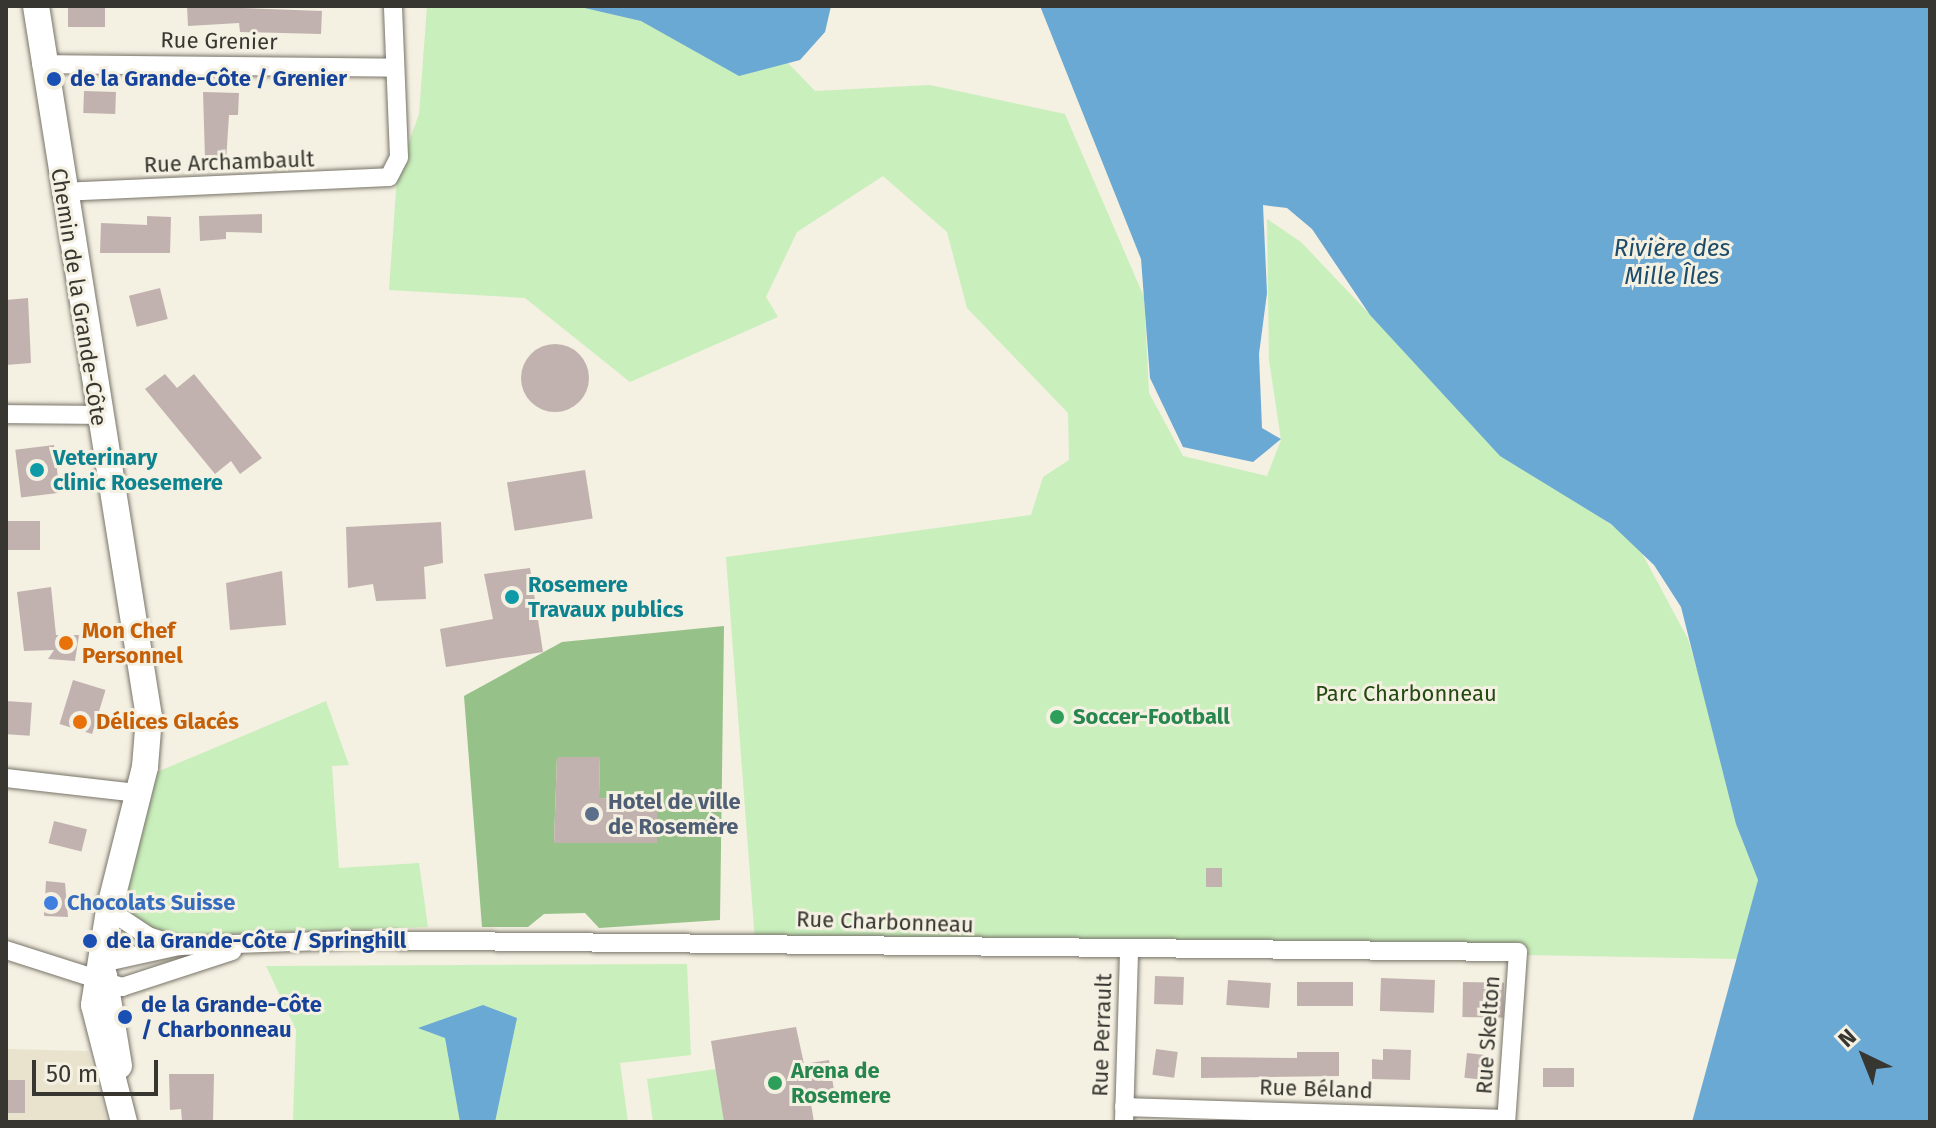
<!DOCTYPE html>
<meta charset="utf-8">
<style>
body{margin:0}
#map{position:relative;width:1936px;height:1128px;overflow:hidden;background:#f4f0e2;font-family:"Fira Sans",sans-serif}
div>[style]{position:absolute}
.built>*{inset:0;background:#e9e3ce}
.green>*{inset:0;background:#c9efbc}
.forest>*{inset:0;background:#96c188}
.water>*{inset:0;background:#6ba9d5}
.building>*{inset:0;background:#c2b2af;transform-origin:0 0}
.round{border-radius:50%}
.roads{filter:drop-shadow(0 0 2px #787468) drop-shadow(0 0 2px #787468)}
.minor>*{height:18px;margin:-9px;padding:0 9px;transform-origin:9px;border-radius:9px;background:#fff}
.secondary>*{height:26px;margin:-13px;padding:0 13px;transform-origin:13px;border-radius:13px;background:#fff}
.dots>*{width:22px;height:22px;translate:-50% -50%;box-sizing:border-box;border:4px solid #f4f0e2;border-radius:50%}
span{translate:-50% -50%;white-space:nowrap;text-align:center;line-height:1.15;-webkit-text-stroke:6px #f4f0e2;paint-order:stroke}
.street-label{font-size:22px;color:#373631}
.transit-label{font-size:22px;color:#164399;font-weight:700}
.left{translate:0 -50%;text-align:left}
.culture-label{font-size:22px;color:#0d838f;font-weight:700}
.food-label{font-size:22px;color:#c56008;font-weight:700}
.park-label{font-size:22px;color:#224a11}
.leisure-label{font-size:22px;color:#27864d;font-weight:700}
.service-label{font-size:22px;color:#4e5e75;font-weight:700}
.shop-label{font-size:22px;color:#366cbe;font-weight:700}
.water-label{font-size:24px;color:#1d4c6b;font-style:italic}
.frame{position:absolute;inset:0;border:8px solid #373631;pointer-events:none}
.north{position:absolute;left:1824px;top:1016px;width:80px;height:80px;-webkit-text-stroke:6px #f4f0e2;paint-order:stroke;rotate:317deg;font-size:22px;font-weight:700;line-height:32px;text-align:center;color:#373631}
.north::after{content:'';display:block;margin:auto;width:28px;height:36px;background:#373631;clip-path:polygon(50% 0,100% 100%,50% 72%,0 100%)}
.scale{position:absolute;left:32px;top:1060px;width:126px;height:36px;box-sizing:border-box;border:4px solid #373631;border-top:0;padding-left:10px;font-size:24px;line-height:28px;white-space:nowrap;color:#373631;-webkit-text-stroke:6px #f4f0e2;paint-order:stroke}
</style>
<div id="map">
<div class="built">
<div style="clip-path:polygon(6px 1049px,88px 1051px,107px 1122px,6px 1122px)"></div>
</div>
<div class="green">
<div style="clip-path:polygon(427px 6px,831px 6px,825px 32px,788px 63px,815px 91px,930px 85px,1065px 114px,1144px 297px,1149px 393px,1183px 456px,1267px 476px,1281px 440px,1269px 360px,1267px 219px,1301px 242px,1471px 421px,1637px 544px,1688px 639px,1758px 880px,1739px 959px,755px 941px,726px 557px,1031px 515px,1043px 477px,1069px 460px,1068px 413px,967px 308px,947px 232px,883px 176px,797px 232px,766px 297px,778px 317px,630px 382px,525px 298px,389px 290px,397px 176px,419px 114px)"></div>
<div style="clip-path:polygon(326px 701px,349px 765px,332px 766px,339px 868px,419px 863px,428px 927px,166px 936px,128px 915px,124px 903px,157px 772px)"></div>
<div style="clip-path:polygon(687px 964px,691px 1055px,620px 1063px,628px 1122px,293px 1122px,296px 1030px,266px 966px)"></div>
<div style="clip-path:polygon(730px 1067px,738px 1122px,653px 1122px,647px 1079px)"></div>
</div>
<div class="forest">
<div style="clip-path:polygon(evenodd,724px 626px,720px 920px,599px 928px,585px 913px,544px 914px,528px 927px,482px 927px,464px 696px,562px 642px,724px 626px,557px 757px,600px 757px,599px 798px,657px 800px,657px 843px,554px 842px,557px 757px)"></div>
</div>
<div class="water">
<div style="clip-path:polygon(576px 6px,831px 6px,825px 32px,800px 60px,739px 76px,641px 21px)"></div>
<div style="clip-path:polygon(1040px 6px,1930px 6px,1930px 1122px,1692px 1122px,1758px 880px,1736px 824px,1681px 607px,1654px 565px,1611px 524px,1500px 456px,1370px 315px,1312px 229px,1287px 208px,1263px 205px,1267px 293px,1259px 354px,1262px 428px,1281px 439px,1253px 462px,1183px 447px,1150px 378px,1141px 259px)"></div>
<div style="clip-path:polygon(483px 1005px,517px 1018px,495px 1122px,460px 1122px,445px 1038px,418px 1028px)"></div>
</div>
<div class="building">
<div style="left:68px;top:6px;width:37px;height:21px"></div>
<div style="clip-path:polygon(187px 6px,322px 11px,321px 34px,240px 32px,239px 23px,188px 26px)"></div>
<div style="left:84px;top:91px;width:32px;height:22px;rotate:2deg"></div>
<div style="clip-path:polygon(203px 92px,239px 93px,238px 115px,229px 115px,226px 161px,205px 159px)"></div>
<div style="clip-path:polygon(262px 214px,262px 233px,226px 232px,226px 239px,200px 241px,199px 216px)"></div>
<div style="clip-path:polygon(147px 216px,171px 217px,170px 253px,100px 253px,101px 223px,147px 225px)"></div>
<div style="left:160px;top:288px;width:32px;height:32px;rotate:76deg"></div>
<div style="clip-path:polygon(28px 298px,31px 363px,6px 365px,6px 300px)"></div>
<div class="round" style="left:521px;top:344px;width:68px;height:68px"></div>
<div style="clip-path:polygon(165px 374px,177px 388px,194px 374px,262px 458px,240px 474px,231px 461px,215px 474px,145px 389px)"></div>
<div style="left:54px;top:445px;width:48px;height:39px;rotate:83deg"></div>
<div style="left:585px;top:470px;width:49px;height:79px;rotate:81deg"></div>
<div style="left:6px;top:521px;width:34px;height:29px"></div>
<div style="clip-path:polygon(441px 522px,443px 563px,424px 567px,426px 599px,376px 601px,373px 584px,348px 588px,346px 527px)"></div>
<div style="clip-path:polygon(530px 568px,543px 652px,446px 667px,440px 629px,493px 619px,484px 574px)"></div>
<div style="clip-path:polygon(282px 571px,286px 625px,230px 630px,226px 583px)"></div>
<div style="clip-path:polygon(51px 587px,56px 635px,79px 635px,75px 661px,48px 659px,54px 650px,24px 651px,17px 592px)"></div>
<div style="left:73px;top:680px;width:34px;height:46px;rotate:17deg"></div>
<div style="left:6px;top:701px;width:26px;height:33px;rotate:4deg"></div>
<div style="clip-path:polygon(557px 757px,600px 757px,599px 798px,657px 800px,657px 843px,554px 843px)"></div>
<div style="left:54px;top:821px;width:34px;height:23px;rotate:14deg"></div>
<div style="left:1206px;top:868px;width:16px;height:19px"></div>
<div style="clip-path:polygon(46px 881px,65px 883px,68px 917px,44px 916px)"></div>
<div style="left:1155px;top:976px;width:29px;height:28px;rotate:2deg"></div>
<div style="left:1381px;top:978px;width:54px;height:33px;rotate:2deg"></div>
<div style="left:1228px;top:980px;width:43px;height:25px;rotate:4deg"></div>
<div style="left:1353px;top:982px;width:24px;height:56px;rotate:90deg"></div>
<div style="left:1463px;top:982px;width:41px;height:35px;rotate:1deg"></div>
<div style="clip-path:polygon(796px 1027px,804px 1064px,829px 1060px,836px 1102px,811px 1104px,814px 1122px,724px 1122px,711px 1041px)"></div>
<div style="left:1156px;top:1049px;width:22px;height:26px;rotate:8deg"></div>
<div style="clip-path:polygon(1383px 1049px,1411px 1050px,1410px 1080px,1372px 1079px,1372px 1059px,1383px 1060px)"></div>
<div style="clip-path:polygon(1297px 1052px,1339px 1052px,1339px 1076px,1201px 1078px,1201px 1057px,1297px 1058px)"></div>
<div style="left:1467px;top:1053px;width:18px;height:25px;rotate:6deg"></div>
<div style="left:1574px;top:1068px;width:19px;height:31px;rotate:90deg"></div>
<div style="clip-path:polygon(169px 1074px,214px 1074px,213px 1122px,182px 1122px,181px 1109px,170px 1110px)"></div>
<div style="left:6px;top:1080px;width:19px;height:33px"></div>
</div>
<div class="roads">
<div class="minor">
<div style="left:41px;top:64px;width:354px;rotate:0.6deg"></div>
<div style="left:61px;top:192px;width:328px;rotate:-2.6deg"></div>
<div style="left:389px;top:177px;width:22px;rotate:-63deg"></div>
<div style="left:399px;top:157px;width:151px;rotate:-92.3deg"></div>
<div style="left:6px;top:414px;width:92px;rotate:0.6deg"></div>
<div style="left:6px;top:778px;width:133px;rotate:6.5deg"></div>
<div style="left:109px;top:910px;width:47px;rotate:33.7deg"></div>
<div style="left:148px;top:936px;width:33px;rotate:18deg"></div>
<div style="left:6px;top:950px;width:122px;rotate:17.7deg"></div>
<div style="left:122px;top:987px;width:116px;rotate:-18.1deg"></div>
<div style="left:102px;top:963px;width:79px;rotate:-12.4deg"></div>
<div style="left:179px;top:946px;width:170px;rotate:-2deg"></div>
<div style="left:349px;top:940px;width:1169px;rotate:0.59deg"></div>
<div style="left:1518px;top:952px;width:170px;rotate:94deg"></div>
<div style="left:1124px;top:1107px;width:382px;rotate:1.8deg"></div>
<div style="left:1124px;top:1122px;width:172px;rotate:-88.3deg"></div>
</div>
<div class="secondary">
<div style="left:36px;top:6px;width:720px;rotate:80.97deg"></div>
<div style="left:149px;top:717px;width:50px;rotate:94.6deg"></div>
<div style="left:145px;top:767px;width:147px;rotate:104.1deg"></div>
<div style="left:109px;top:910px;width:96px;rotate:99deg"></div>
<div style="left:94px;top:1005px;width:121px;rotate:75.6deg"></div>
<div style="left:104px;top:975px;width:92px;rotate:80.6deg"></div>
</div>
</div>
<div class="dots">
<div style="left:54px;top:79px;background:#1a4fb4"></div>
<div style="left:37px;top:470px;background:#0f9aa8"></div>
<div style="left:512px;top:597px;background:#0f9aa8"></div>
<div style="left:66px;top:643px;background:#e8710a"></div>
<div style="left:1057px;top:717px;background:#2e9e5b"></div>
<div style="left:80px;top:722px;background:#e8710a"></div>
<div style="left:592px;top:814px;background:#5c6f8a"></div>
<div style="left:51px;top:903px;background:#3f7fe0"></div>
<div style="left:90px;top:941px;background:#1a4fb4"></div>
<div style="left:125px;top:1017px;background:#1a4fb4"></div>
<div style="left:775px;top:1083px;background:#2e9e5b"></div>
</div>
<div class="street-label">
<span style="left:219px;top:41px;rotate:1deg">Rue Grenier</span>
<span style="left:229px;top:162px;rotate:-2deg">Rue Archambault</span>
<span style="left:79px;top:297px;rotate:81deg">Chemin de la Grande-Côte</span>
<span style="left:885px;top:922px;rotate:2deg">Rue Charbonneau</span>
<span style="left:1102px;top:1035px;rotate:-88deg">Rue Perrault</span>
<span style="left:1488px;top:1035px;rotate:-86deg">Rue Skelton</span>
<span style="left:1316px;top:1089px;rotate:2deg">Rue Béland</span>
</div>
<div class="transit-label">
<span class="left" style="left:70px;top:79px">de la Grande-Côte / Grenier</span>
<span class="left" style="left:106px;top:941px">de la Grande-Côte / Springhill</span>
<span class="left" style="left:141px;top:1017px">de la Grande-Côte<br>/ Charbonneau</span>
</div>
<div class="culture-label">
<span class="left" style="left:53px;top:470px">Veterinary<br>clinic Roesemere</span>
<span class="left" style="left:528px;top:597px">Rosemere<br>Travaux publics</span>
</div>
<div class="food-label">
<span class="left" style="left:82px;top:643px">Mon Chef<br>Personnel</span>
<span class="left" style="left:96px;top:722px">Délices Glacés</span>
</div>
<div class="park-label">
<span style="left:1406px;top:694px">Parc Charbonneau</span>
</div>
<div class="leisure-label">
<span class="left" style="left:1073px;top:717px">Soccer-Football</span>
<span class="left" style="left:791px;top:1083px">Arena de<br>Rosemere</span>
</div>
<div class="service-label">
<span class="left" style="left:608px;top:814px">Hotel de ville<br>de Rosemère</span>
</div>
<div class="shop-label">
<span class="left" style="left:67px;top:903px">Chocolats Suisse</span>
</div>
<div class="water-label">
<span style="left:1672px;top:263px">Rivière des<br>Mille Îles</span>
</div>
<div class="frame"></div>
<div class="north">N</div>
<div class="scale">50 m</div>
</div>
